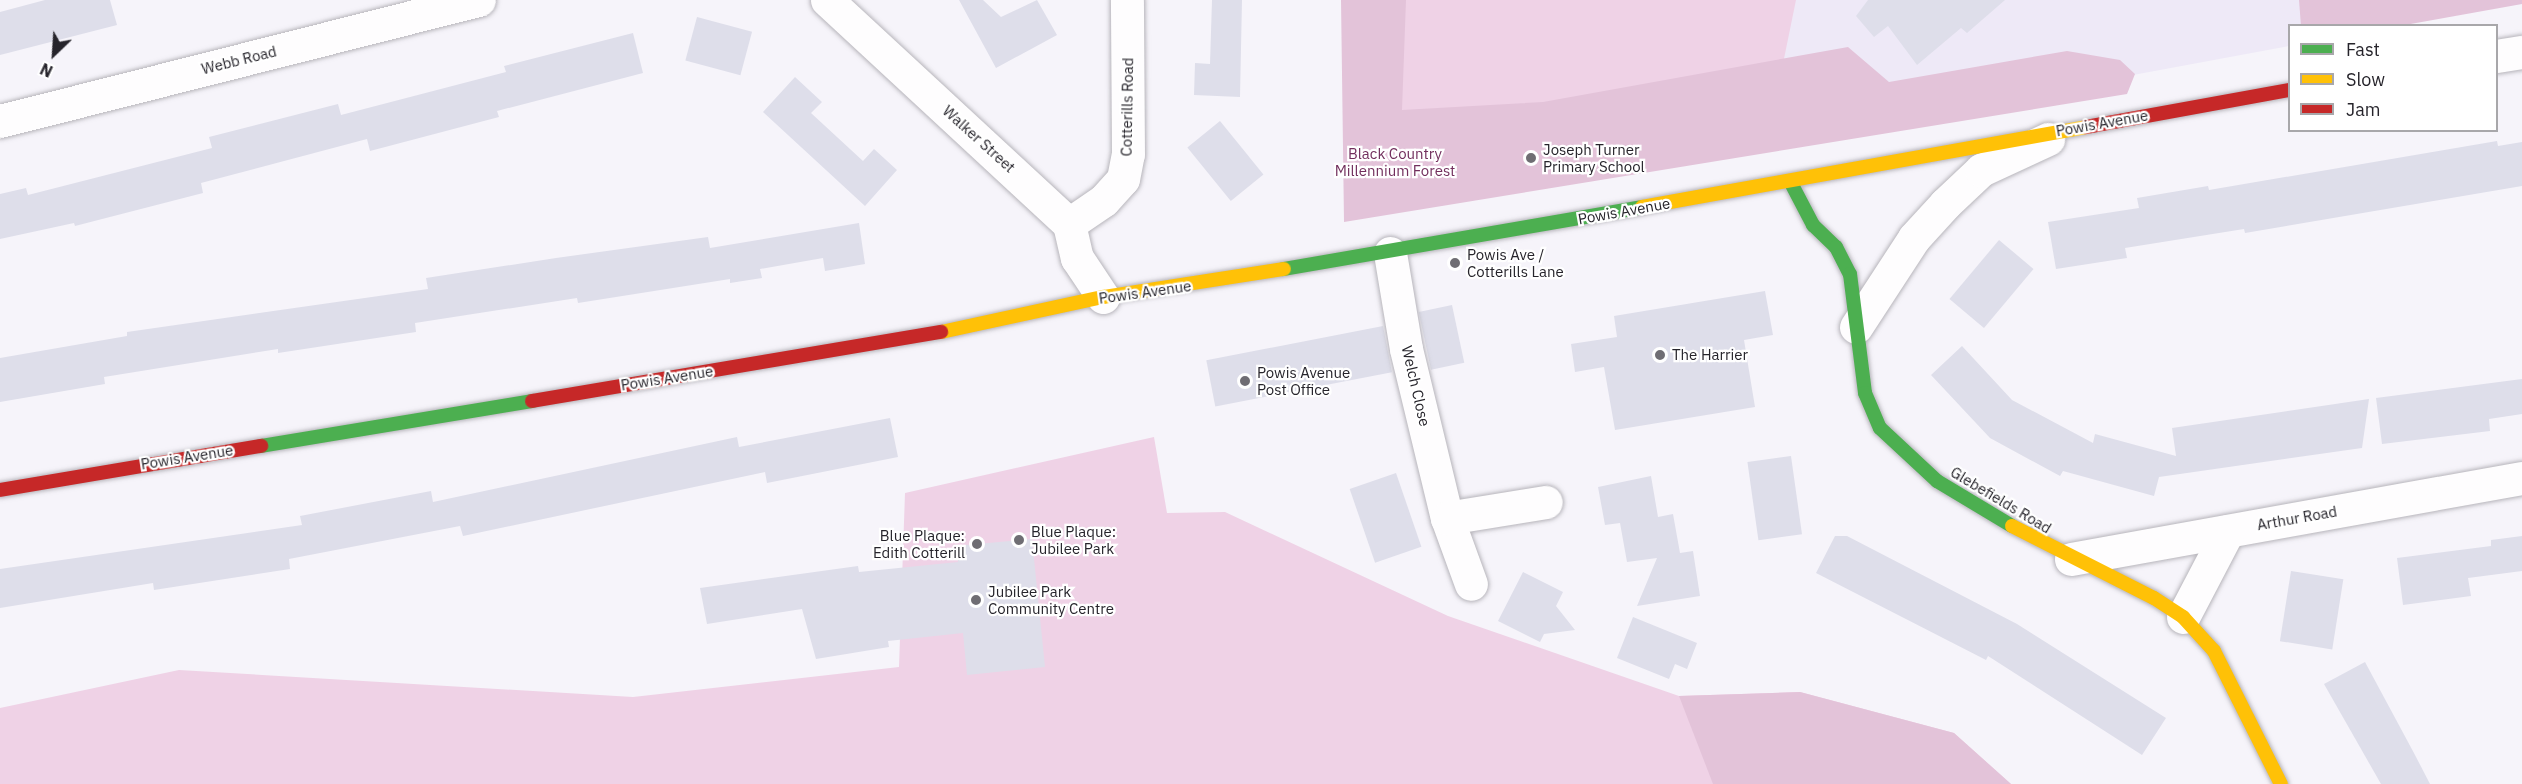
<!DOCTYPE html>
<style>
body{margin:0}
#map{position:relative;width:2522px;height:784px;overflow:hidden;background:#f6f4fa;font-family:"IBM Plex Sans",sans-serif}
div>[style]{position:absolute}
.built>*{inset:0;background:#eee9f7}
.green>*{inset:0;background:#efd2e6}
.forest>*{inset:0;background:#e3c3d9}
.building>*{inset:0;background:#dedeea;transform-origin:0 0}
.roads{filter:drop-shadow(0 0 2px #b7b5bb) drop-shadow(0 0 2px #b7b5bb)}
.street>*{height:33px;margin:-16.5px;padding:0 16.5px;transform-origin:16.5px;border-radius:16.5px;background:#fefdfe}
.fast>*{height:14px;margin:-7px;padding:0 7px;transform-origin:7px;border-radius:7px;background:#4caf50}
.slow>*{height:14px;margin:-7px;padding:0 7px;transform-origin:7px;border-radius:7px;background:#ffc107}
.jam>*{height:14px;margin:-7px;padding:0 7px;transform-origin:7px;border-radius:7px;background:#c62828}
.dots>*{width:16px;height:16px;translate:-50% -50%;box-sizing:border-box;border:3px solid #fff;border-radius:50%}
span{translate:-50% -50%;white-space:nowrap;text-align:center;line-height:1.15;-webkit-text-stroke:4.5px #fff;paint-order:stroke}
.street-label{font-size:15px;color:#26242b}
.poi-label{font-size:15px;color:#26242b}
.left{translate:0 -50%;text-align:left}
.right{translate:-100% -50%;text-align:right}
.park-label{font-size:15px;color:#722f5d}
.legend{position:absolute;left:2288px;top:24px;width:210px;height:108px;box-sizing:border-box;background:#fff;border:2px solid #a8a7aa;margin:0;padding:8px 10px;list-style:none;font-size:18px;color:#26242b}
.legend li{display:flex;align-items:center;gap:12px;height:30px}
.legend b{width:30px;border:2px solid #a8a7aa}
.north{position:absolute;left:24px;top:24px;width:60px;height:60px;-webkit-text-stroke:4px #fff;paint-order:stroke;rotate:205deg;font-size:16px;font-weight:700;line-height:24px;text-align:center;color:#26242b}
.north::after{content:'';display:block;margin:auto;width:21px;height:27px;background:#26242b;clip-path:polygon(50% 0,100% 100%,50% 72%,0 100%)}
</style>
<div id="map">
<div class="built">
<div style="clip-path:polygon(1373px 0,2520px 0,2403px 25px,2290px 26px,2289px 46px,1999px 100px)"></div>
</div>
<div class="green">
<div style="clip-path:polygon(1401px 0,1796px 0,1778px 88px,1443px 132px,1402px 110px)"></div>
<div style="clip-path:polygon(1154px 437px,1167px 513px,1225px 512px,1448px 616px,1679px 696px,1800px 692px,1954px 733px,2011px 784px,0 784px,0 708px,179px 670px,633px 697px,899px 667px,905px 493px)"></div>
</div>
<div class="forest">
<div style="clip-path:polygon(1341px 0,1406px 0,1402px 110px,1543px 102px,1848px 47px,1889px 82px,2067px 51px,2120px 60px,2135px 74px,2127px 94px,1344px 222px)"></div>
<div style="clip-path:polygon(2299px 0,2522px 0,2522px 4px,2405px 25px,2301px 26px)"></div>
<div style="clip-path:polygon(1800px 692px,1954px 733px,2011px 784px,1713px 784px,1679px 696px)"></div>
</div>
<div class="building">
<div style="clip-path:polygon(45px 0,110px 0,117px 25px,0 55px,0 12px)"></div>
<div style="clip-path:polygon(959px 0,983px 0,1001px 17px,1037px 0,1057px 35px,996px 68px)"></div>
<div style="clip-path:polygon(1212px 0,1242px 0,1240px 97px,1194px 95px,1195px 63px,1210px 64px)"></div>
<div style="clip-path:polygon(1868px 0,2005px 0,1967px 33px,1961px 28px,1917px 65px,1888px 26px,1874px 37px,1856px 16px)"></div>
<div style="left:697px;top:17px;width:57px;height:45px;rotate:15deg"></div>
<div style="clip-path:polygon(633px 33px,643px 73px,497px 111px,499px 117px,370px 151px,367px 139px,201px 183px,203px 193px,75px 226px,74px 223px,0 239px,0 194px,26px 188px,28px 195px,212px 148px,209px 137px,338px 104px,341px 115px,506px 72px,504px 66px)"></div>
<div style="clip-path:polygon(795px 77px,822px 102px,811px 113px,863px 161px,874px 149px,897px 170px,865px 206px,763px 112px)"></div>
<div style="left:1220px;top:121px;width:69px;height:42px;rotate:51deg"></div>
<div style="clip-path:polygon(2497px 141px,2498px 146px,2522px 142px,2522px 186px,2245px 233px,2244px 229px,2125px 248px,2127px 258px,2056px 269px,2048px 222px,2139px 208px,2137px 198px,2208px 186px,2209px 190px)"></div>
<div style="clip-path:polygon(859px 223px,865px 264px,825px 271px,823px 258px,760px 269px,762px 278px,730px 283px,730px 279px,578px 303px,577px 298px,415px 323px,416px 332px,278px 353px,278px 349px,104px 377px,105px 384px,0 402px,0 358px,127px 336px,127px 332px,428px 289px,426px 278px,556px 258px,708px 237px,710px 248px)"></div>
<div style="left:1999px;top:240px;width:45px;height:77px;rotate:40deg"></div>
<div style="clip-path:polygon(1765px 291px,1773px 335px,1744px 340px,1755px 407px,1615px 430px,1604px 367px,1575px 372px,1571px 344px,1617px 337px,1614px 316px)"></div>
<div style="left:1452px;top:305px;width:59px;height:34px;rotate:78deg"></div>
<div style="left:1383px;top:326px;width:47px;height:180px;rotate:79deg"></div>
<div style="clip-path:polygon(1962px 346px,2012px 400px,2093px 443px,2095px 434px,2176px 456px,2172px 428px,2369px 399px,2362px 448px,2159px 477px,2154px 496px,2063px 471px,2060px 476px,1990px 438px,1931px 375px)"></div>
<div style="clip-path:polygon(2522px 379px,2522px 414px,2489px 419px,2490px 431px,2382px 444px,2376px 398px)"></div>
<div style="clip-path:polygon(890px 418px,898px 457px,767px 483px,765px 472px,463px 536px,460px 526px,289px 559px,290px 569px,154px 590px,153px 583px,0 608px,0 569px,302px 525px,300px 516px,431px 491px,433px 502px,737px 437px,739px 447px)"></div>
<div style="left:1791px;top:456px;width:79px;height:44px;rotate:82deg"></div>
<div style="left:1396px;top:473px;width:78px;height:49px;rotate:71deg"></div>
<div style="clip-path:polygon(1651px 476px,1658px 517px,1673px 514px,1680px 553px,1693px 551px,1700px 596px,1637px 606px,1657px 558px,1627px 562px,1620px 523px,1605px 525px,1598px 487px)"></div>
<div style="clip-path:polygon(1835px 536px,1847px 536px,2017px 624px,2166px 718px,2142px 755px,1988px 656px,1986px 660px,1816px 573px)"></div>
<div style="clip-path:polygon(2522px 536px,2522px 571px,2468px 578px,2471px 596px,2403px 605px,2397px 558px,2491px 546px,2491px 540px)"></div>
<div style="clip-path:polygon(1032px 539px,1045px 667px,967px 675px,963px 633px,888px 641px,889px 647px,816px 659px,802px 609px,707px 624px,700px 588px,858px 566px,859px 572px,958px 562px,956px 546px)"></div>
<div style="left:2291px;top:571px;width:53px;height:71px;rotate:9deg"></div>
<div style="clip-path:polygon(1523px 572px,1563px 592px,1556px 606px,1575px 630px,1544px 634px,1540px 642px,1498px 621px)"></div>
<div style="clip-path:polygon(1633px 617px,1697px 643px,1687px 669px,1675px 664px,1669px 679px,1617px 658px)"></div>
<div style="clip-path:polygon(2365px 662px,2415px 755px,2430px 784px,2381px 784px,2324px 684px)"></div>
</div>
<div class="roads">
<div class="street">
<div style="left:827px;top:0;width:330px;rotate:42.8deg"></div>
<div style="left:1069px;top:224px;width:35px;rotate:77deg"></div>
<div style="left:1077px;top:258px;width:47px;rotate:56.3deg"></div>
<div style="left:2496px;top:56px;width:26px;rotate:-9deg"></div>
<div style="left:0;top:121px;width:494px;rotate:-14.2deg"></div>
<div style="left:1069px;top:224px;width:42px;rotate:-34.4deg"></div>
<div style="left:1104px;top:200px;width:28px;rotate:-48deg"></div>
<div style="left:1123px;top:179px;width:25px;rotate:-79deg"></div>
<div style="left:1128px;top:154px;width:154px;rotate:-90.4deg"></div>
<div style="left:1390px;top:253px;width:97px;rotate:80.5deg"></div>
<div style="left:1406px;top:349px;width:174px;rotate:76.4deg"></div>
<div style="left:1447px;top:518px;width:70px;rotate:70deg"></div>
<div style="left:1856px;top:327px;width:106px;rotate:-56.9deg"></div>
<div style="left:1914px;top:238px;width:46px;rotate:-47.6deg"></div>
<div style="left:1945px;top:204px;width:50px;rotate:-43.4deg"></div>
<div style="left:1981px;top:170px;width:74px;rotate:-24.8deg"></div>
<div style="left:1447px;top:518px;width:100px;rotate:-9.2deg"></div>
<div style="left:2071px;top:559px;width:458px;rotate:-10.2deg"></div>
<div style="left:2183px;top:617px;width:97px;rotate:-62.4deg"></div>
</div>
<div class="fast">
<div style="left:1790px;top:181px;width:50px;rotate:62.4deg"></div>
<div style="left:1813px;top:225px;width:32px;rotate:44deg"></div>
<div style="left:1836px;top:247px;width:30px;rotate:63deg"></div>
<div style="left:1850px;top:274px;width:120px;rotate:82.8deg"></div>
<div style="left:1865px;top:393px;width:38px;rotate:67deg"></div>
<div style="left:1880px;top:428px;width:78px;rotate:42.9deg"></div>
<div style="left:1937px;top:481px;width:87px;rotate:31deg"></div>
<div style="left:1284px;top:269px;width:363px;rotate:-9.8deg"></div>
<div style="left:261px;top:446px;width:275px;rotate:-9.4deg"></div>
</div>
<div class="slow">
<div style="left:1642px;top:207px;width:451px;rotate:-10.2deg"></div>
<div style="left:941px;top:332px;width:166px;rotate:-12.2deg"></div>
<div style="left:1103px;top:297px;width:183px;rotate:-8.8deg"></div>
<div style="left:2012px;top:526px;width:159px;rotate:26.9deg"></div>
<div style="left:2154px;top:598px;width:35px;rotate:33deg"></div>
<div style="left:2183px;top:617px;width:46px;rotate:47.6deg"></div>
<div style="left:2214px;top:651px;width:149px;rotate:63.3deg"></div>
</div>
<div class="jam">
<div style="left:2086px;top:127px;width:207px;rotate:-10.3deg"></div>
<div style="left:532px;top:401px;width:415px;rotate:-9.6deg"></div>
<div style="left:0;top:490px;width:265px;rotate:-9.6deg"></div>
</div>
</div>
<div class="dots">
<div style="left:1531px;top:158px;background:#6f6d73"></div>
<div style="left:1455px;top:263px;background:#6f6d73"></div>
<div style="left:1660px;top:355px;background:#6f6d73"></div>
<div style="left:1245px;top:381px;background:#6f6d73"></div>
<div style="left:1019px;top:540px;background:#6f6d73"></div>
<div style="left:977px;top:544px;background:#6f6d73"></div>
<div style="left:976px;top:600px;background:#6f6d73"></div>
</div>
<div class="street-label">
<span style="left:239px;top:60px;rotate:-14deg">Webb Road</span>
<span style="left:1127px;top:107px;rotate:-89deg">Cotterills Road</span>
<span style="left:2102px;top:123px;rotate:-10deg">Powis Avenue</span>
<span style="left:979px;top:139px;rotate:42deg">Walker Street</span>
<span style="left:1624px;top:211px;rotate:-10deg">Powis Avenue</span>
<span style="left:1145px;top:292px;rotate:-8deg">Powis Avenue</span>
<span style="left:667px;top:378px;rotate:-9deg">Powis Avenue</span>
<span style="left:1416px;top:386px;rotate:77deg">Welch Close</span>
<span style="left:187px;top:457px;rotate:-9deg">Powis Avenue</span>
<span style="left:2001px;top:500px;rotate:31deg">Glebefields Road</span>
<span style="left:2297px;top:518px;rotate:-10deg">Arthur Road</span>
</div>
<div class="poi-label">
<span class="left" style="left:1543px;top:158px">Joseph Turner<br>Primary School</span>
<span class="left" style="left:1467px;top:263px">Powis Ave /<br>Cotterills Lane</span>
<span class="left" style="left:1672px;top:355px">The Harrier</span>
<span class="left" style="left:1257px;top:381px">Powis Avenue<br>Post Office</span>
<span class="left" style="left:1031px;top:540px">Blue Plaque:<br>Jubilee Park</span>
<span class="right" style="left:965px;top:544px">Blue Plaque:<br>Edith Cotterill</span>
<span class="left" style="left:988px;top:600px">Jubilee Park<br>Community Centre</span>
</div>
<div class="park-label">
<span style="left:1395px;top:162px">Black Country<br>Millennium Forest</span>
</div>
<ul class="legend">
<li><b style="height:8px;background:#4caf50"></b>Fast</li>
<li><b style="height:8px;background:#ffc107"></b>Slow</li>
<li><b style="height:8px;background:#c62828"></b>Jam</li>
</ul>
<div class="north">N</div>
</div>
